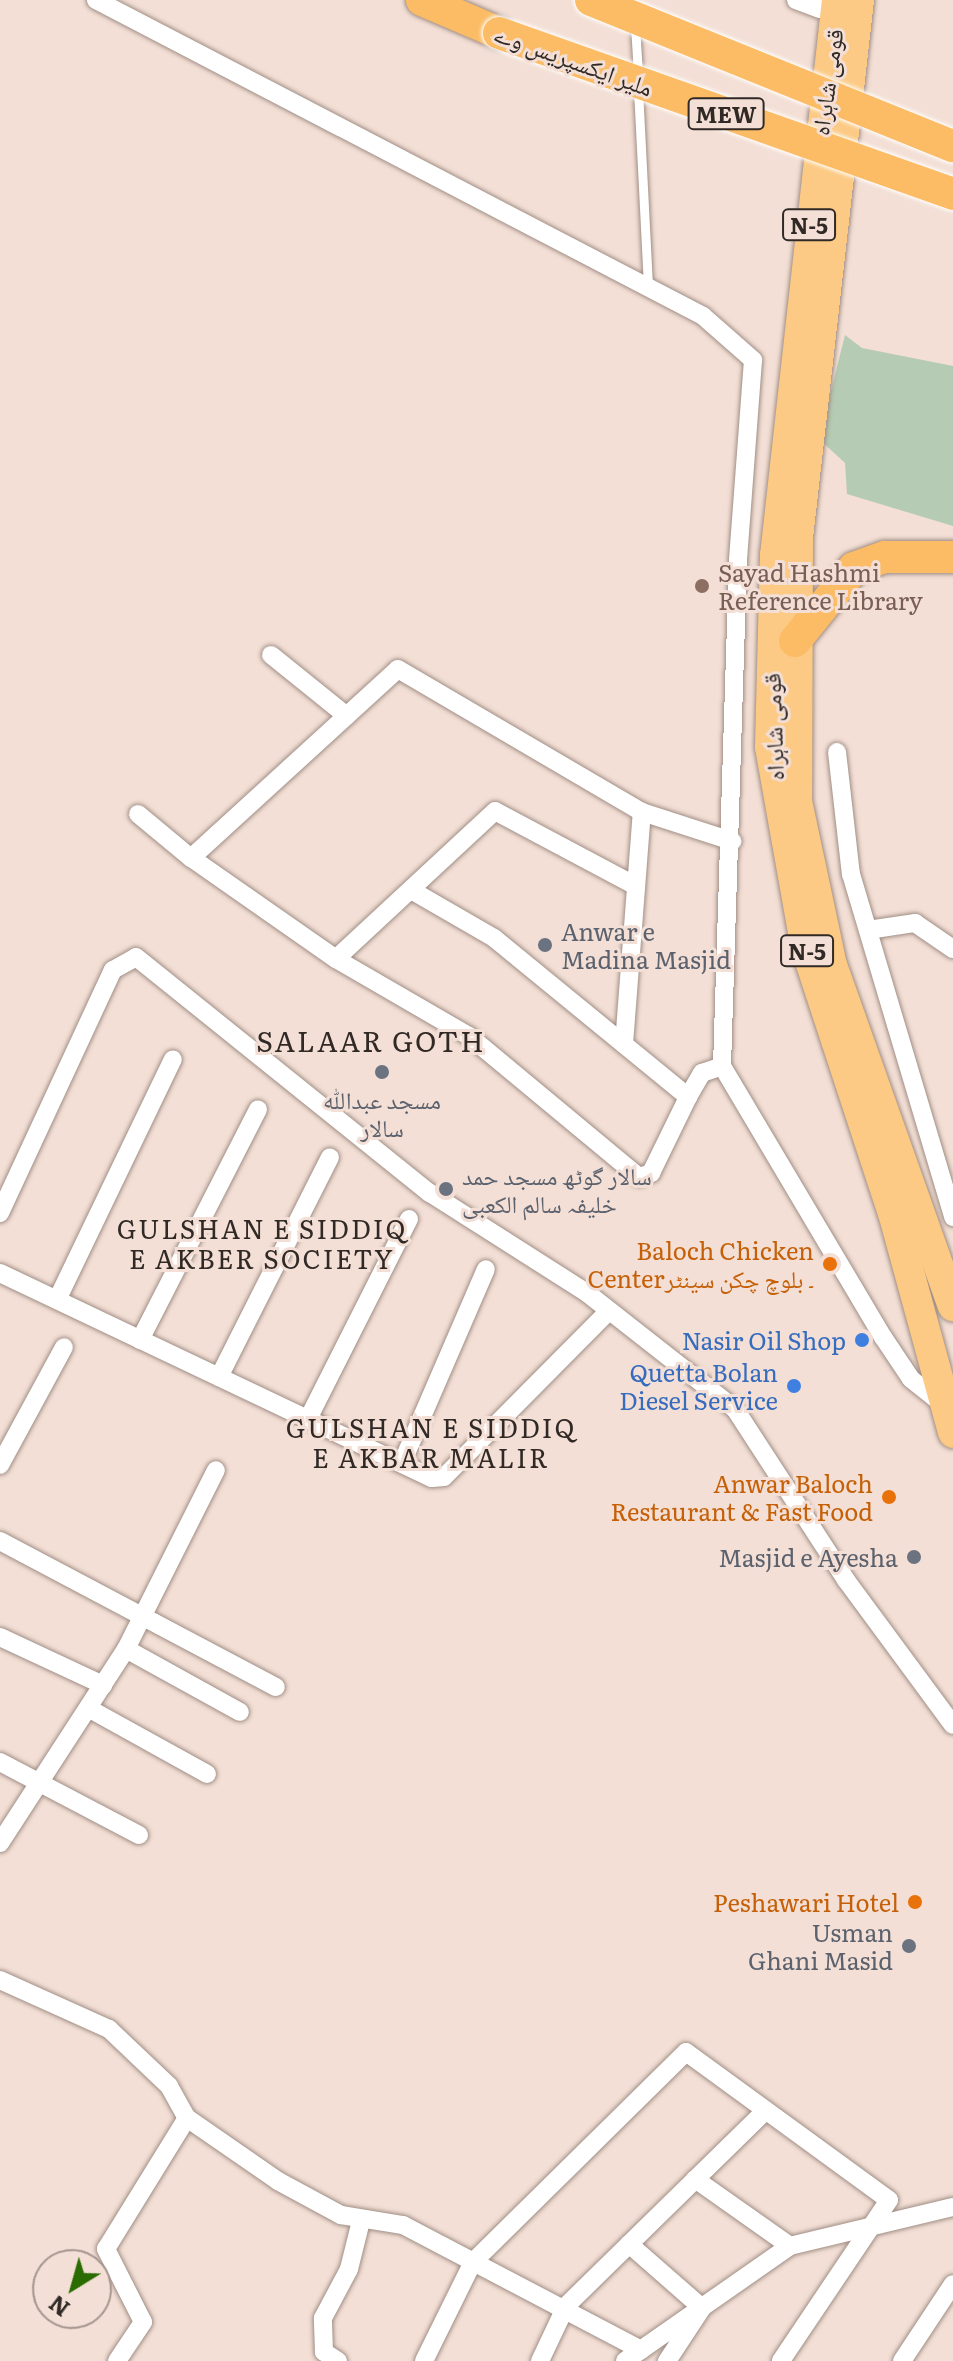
<!DOCTYPE html>
<meta charset="utf-8">
<style>
body{margin:0}
#map{position:relative;width:953px;height:2361px;overflow:hidden;background:#f3dfd5;font-family:Literata,"Noto Naskh Arabic",serif}
div>[style]{position:absolute}
.green>*{inset:0;background:#b5cbb3}
.roads{filter:drop-shadow(0 0 2px #a08e85) drop-shadow(0 0 2px #a08e85)}
.service>*{height:9px;margin:-4.5px;padding:0 4.5px;transform-origin:4.5px;border-radius:4.5px;background:#fff}
.minor>*{height:18px;margin:-9px;padding:0 9px;transform-origin:9px;border-radius:9px;background:#fff}
.trunk>*{height:30px;margin:-15px;padding:0 15px;transform-origin:15px;border-radius:15px;background:#fcca84}
.motorway>*{height:32px;margin:-16px;padding:0 16px;transform-origin:16px;border-radius:16px;background:#fbbc65}
.bridges{filter:drop-shadow(0 0 2px #fff) drop-shadow(0 0 2px #fff)}
.motorway-bridge>*{height:32px;margin:-16px;padding:0 16px;transform-origin:16px;border-radius:16px;background:#fbbc65}
.dots>*{width:22px;height:22px;translate:-50% -50%;box-sizing:border-box;border:4px solid #f3dfd5;border-radius:50%}
span{translate:-50% -50%;white-space:nowrap;text-align:center;line-height:1.15;-webkit-text-stroke:6px #f3dfd5;paint-order:stroke}
.shield-label span{padding:2px 6px;background:#f3dfd5;border:2px solid;border-radius:6px;-webkit-text-stroke-width:0}
.shield-label{font-size:22px;color:#302925;font-weight:700}
.street-label{font-size:24px;color:#302925}
.education-label{font-size:24px;color:#785e54}
.left{translate:0 -50%;text-align:left}
.worship-label{font-size:24px;color:#5b616d}
.right{translate:-100% -50%;text-align:right}
.food-label{font-size:24px;color:#c56008}
.shop-label{font-size:24px;color:#366cbe}
.neighbourhood-label{font-size:26px;color:#302925;letter-spacing:2px}
.quarter-label{font-size:28px;color:#302925;letter-spacing:2px}
.north{position:absolute;left:32px;top:2249px;width:80px;height:80px;box-sizing:border-box;background:#f3dfd5;border:2px solid #a5968f;border-radius:50%;rotate:217deg;font-size:22px;font-weight:700;line-height:32px;text-align:center;color:#302925}
.north::after{content:'';display:block;margin:auto;width:28px;height:36px;background:#2a6c02;clip-path:polygon(50% 0,100% 100%,50% 72%,0 100%)}
</style>
<div id="map">
<div class="green">
<div style="clip-path:polygon(845px 335px,862px 348px,953px 366px,953px 526px,847px 494px,845px 463px,819px 439px)"></div>
</div>
<div class="roads">
<div class="service">
<div style="left:635px;top:25px;width:49px;rotate:86.5deg"></div>
<div style="left:638px;top:89px;width:197px;rotate:87.1deg"></div>
</div>
<div class="minor">
<div style="left:96px;top:0;width:684px;rotate:27.5deg"></div>
<div style="left:703px;top:316px;width:67px;rotate:41.3deg"></div>
<div style="left:753px;top:360px;width:201px;rotate:94.3deg"></div>
<div style="left:738px;top:560px;width:506px;rotate:91.81deg"></div>
<div style="left:722px;top:1066px;width:315px;rotate:59.3deg"></div>
<div style="left:883px;top:1337px;width:50px;rotate:56.3deg"></div>
<div style="left:911px;top:1379px;width:43px;rotate:38.5deg"></div>
<div style="left:796px;top:0;width:25px;rotate:21deg"></div>
<div style="left:271px;top:655px;width:97px;rotate:38.8deg"></div>
<div style="left:837px;top:752px;width:123px;rotate:83.5deg"></div>
<div style="left:851px;top:874px;width:358px;rotate:73.4deg"></div>
<div style="left:138px;top:814px;width:69px;rotate:39.7deg"></div>
<div style="left:634px;top:885px;width:157px;rotate:-152deg"></div>
<div style="left:495px;top:811px;width:217px;rotate:137.1deg"></div>
<div style="left:336px;top:959px;width:154px;rotate:30.1deg"></div>
<div style="left:469px;top:1036px;width:221px;rotate:39.7deg"></div>
<div style="left:639px;top:1177px;width:13px;rotate:-18deg"></div>
<div style="left:651px;top:1173px;width:85px;rotate:-64deg"></div>
<div style="left:411px;top:890px;width:96px;rotate:30deg"></div>
<div style="left:494px;top:938px;width:251px;rotate:39.3deg"></div>
<div style="left:688px;top:1097px;width:28px;rotate:-60deg"></div>
<div style="left:702px;top:1073px;width:21px;rotate:-19deg"></div>
<div style="left:868px;top:930px;width:48px;rotate:-8.5deg"></div>
<div style="left:915px;top:923px;width:46px;rotate:34.4deg"></div>
<div style="left:336px;top:959px;width:177px;rotate:-145.1deg"></div>
<div style="left:191px;top:858px;width:280px;rotate:-42.4deg"></div>
<div style="left:398px;top:669px;width:283px;rotate:30.4deg"></div>
<div style="left:642px;top:812px;width:95px;rotate:17.9deg"></div>
<div style="left:624px;top:1044px;width:233px;rotate:-85.6deg"></div>
<div style="left:0;top:1213px;width:268px;rotate:-65.1deg"></div>
<div style="left:113px;top:970px;width:26px;rotate:-29deg"></div>
<div style="left:136px;top:957px;width:377px;rotate:38.8deg"></div>
<div style="left:430px;top:1193px;width:186px;rotate:32.5deg"></div>
<div style="left:587px;top:1293px;width:188px;rotate:38.1deg"></div>
<div style="left:735px;top:1409px;width:204px;rotate:57deg"></div>
<div style="left:846px;top:1580px;width:180px;rotate:53.6deg"></div>
<div style="left:0;top:1273px;width:478px;rotate:25.4deg"></div>
<div style="left:432px;top:1478px;width:12px;rotate:-5deg"></div>
<div style="left:444px;top:1477px;width:234px;rotate:-45.2deg"></div>
<div style="left:57px;top:1300px;width:267px;rotate:-64.3deg"></div>
<div style="left:140px;top:1340px;width:259px;rotate:-62.9deg"></div>
<div style="left:219px;top:1377px;width:246px;rotate:-63.2deg"></div>
<div style="left:308px;top:1419px;width:224px;rotate:-63.2deg"></div>
<div style="left:402px;top:1463px;width:211px;rotate:-66.6deg"></div>
<div style="left:0;top:1465px;width:134px;rotate:-61.5deg"></div>
<div style="left:0;top:1541px;width:312px;rotate:27.9deg"></div>
<div style="left:0;top:1637px;width:114px;rotate:25deg"></div>
<div style="left:126px;top:1649px;width:130px;rotate:28.9deg"></div>
<div style="left:88px;top:1708px;width:136px;rotate:29deg"></div>
<div style="left:0;top:1762px;width:157px;rotate:27.7deg"></div>
<div style="left:0;top:1843px;width:231px;rotate:-57deg"></div>
<div style="left:126px;top:1649px;width:200px;rotate:-63.3deg"></div>
<div style="left:0;top:1980px;width:120px;rotate:24.2deg"></div>
<div style="left:109px;top:2029px;width:83px;rotate:43.5deg"></div>
<div style="left:169px;top:2086px;width:37px;rotate:61deg"></div>
<div style="left:187px;top:2118px;width:111px;rotate:34.7deg"></div>
<div style="left:278px;top:2181px;width:72px;rotate:28.4deg"></div>
<div style="left:341px;top:2215px;width:63px;rotate:9.2deg"></div>
<div style="left:403px;top:2225px;width:269px;rotate:27.7deg"></div>
<div style="left:695px;top:2179px;width:116px;rotate:35.2deg"></div>
<div style="left:629px;top:2244px;width:97px;rotate:41.2deg"></div>
<div style="left:702px;top:2308px;width:64px;rotate:123.4deg"></div>
<div style="left:117px;top:2361px;width:47px;rotate:-56.3deg"></div>
<div style="left:143px;top:2322px;width:82px;rotate:-116.9deg"></div>
<div style="left:106px;top:2249px;width:154px;rotate:-58.3deg"></div>
<div style="left:338px;top:2361px;width:17px;rotate:-147deg"></div>
<div style="left:324px;top:2352px;width:34px;rotate:-92deg"></div>
<div style="left:323px;top:2318px;width:55px;rotate:-62deg"></div>
<div style="left:349px;top:2269px;width:49px;rotate:-76deg"></div>
<div style="left:424px;top:2361px;width:110px;rotate:-63.7deg"></div>
<div style="left:473px;top:2262px;width:299px;rotate:-44.6deg"></div>
<div style="left:686px;top:2052px;width:251px;rotate:36.1deg"></div>
<div style="left:889px;top:2200px;width:194px;rotate:123.9deg"></div>
<div style="left:540px;top:2361px;width:61px;rotate:-64.7deg"></div>
<div style="left:566px;top:2306px;width:279px;rotate:-44.4deg"></div>
<div style="left:625px;top:2361px;width:201px;rotate:-34.9deg"></div>
<div style="left:790px;top:2246px;width:168px;rotate:-13.5deg"></div>
<div style="left:902px;top:2361px;width:92px;rotate:-56.5deg"></div>
</div>
<div class="trunk">
<div style="left:837px;top:0;width:558px;rotate:96.37deg"></div>
<div style="left:775px;top:555px;width:192px;rotate:91.5deg"></div>
<div style="left:770px;top:747px;width:205px;rotate:79.9deg"></div>
<div style="left:806px;top:949px;width:278px;rotate:71.8deg"></div>
<div style="left:893px;top:1213px;width:228px;rotate:74.7deg"></div>
<div style="left:859px;top:0;width:541px;rotate:96.47deg"></div>
<div style="left:798px;top:538px;width:263px;rotate:90.2deg"></div>
<div style="left:797px;top:801px;width:168px;rotate:78deg"></div>
<div style="left:832px;top:965px;width:362px;rotate:70.5deg"></div>
</div>
<div class="motorway">
<div style="left:422px;top:0;width:84px;rotate:23.2deg"></div>
<div style="left:795px;top:641px;width:94px;rotate:-51.1deg"></div>
<div style="left:854px;top:568px;width:33px;rotate:-20deg"></div>
<div style="left:885px;top:557px;width:68px"></div>
</div>
</div>
<div class="bridges">
<div class="motorway-bridge">
<div style="left:591px;top:0;width:390px;rotate:22deg"></div>
<div style="left:499px;top:33px;width:482px;rotate:19.5deg"></div>
</div>
</div>
<div class="dots">
<div style="left:702px;top:586px;background:#8d6e63"></div>
<div style="left:545px;top:945px;background:#6b7280"></div>
<div style="left:382px;top:1072px;background:#6b7280"></div>
<div style="left:446px;top:1189px;background:#6b7280"></div>
<div style="left:830px;top:1264px;background:#e8710a"></div>
<div style="left:862px;top:1340px;background:#3f7fe0"></div>
<div style="left:794px;top:1386px;background:#3f7fe0"></div>
<div style="left:889px;top:1497px;background:#e8710a"></div>
<div style="left:914px;top:1557px;background:#6b7280"></div>
<div style="left:915px;top:1902px;background:#e8710a"></div>
<div style="left:909px;top:1946px;background:#6b7280"></div>
</div>
<div class="shield-label">
<span style="left:726px;top:114px">MEW</span>
<span style="left:809px;top:225px">N-5</span>
<span style="left:807px;top:951px">N-5</span>
</div>
<div class="street-label">
<span style="left:574px;top:59px;rotate:20deg">ملیر ایکسپریس وے</span>
<span style="left:826px;top:82px;rotate:-82deg">قومی شاہراہ</span>
<span style="left:772px;top:727px;rotate:-92deg">قومی شاہراہ</span>
</div>
<div class="education-label">
<span class="left" style="left:718px;top:586px">Sayad Hashmi<br>Reference Library</span>
</div>
<div class="worship-label">
<span class="left" style="left:561px;top:945px">Anwar e<br>Madina Masjid</span>
<span style="left:382px;top:1113px">مسجد عبداللّٰہ<br>سالار</span>
<span class="left" style="left:462px;top:1189px">سالار گوٹھ مسجد حمد<br>خلیفہ سالم الکعبی</span>
<span class="right" style="left:898px;top:1557px">Masjid e Ayesha</span>
<span class="right" style="left:893px;top:1946px">Usman<br>Ghani Masid</span>
</div>
<div class="food-label">
<span class="right" style="left:814px;top:1264px">Baloch Chicken<br>Center۔ بلوچ چکن سینٹر</span>
<span class="right" style="left:873px;top:1497px">Anwar Baloch<br>Restaurant &amp; Fast Food</span>
<span class="right" style="left:899px;top:1902px">Peshawari Hotel</span>
</div>
<div class="shop-label">
<span class="right" style="left:846px;top:1340px">Nasir Oil Shop</span>
<span class="right" style="left:778px;top:1386px">Quetta Bolan<br>Diesel Service</span>
</div>
<div class="neighbourhood-label">
<span style="left:262px;top:1243px">GULSHAN E SIDDIQ<br>E AKBER SOCIETY</span>
<span style="left:431px;top:1442px">GULSHAN E SIDDIQ<br>E AKBAR MALIR</span>
</div>
<div class="quarter-label">
<span style="left:371px;top:1040px">SALAAR GOTH</span>
</div>
<div class="north">N</div>
</div>
